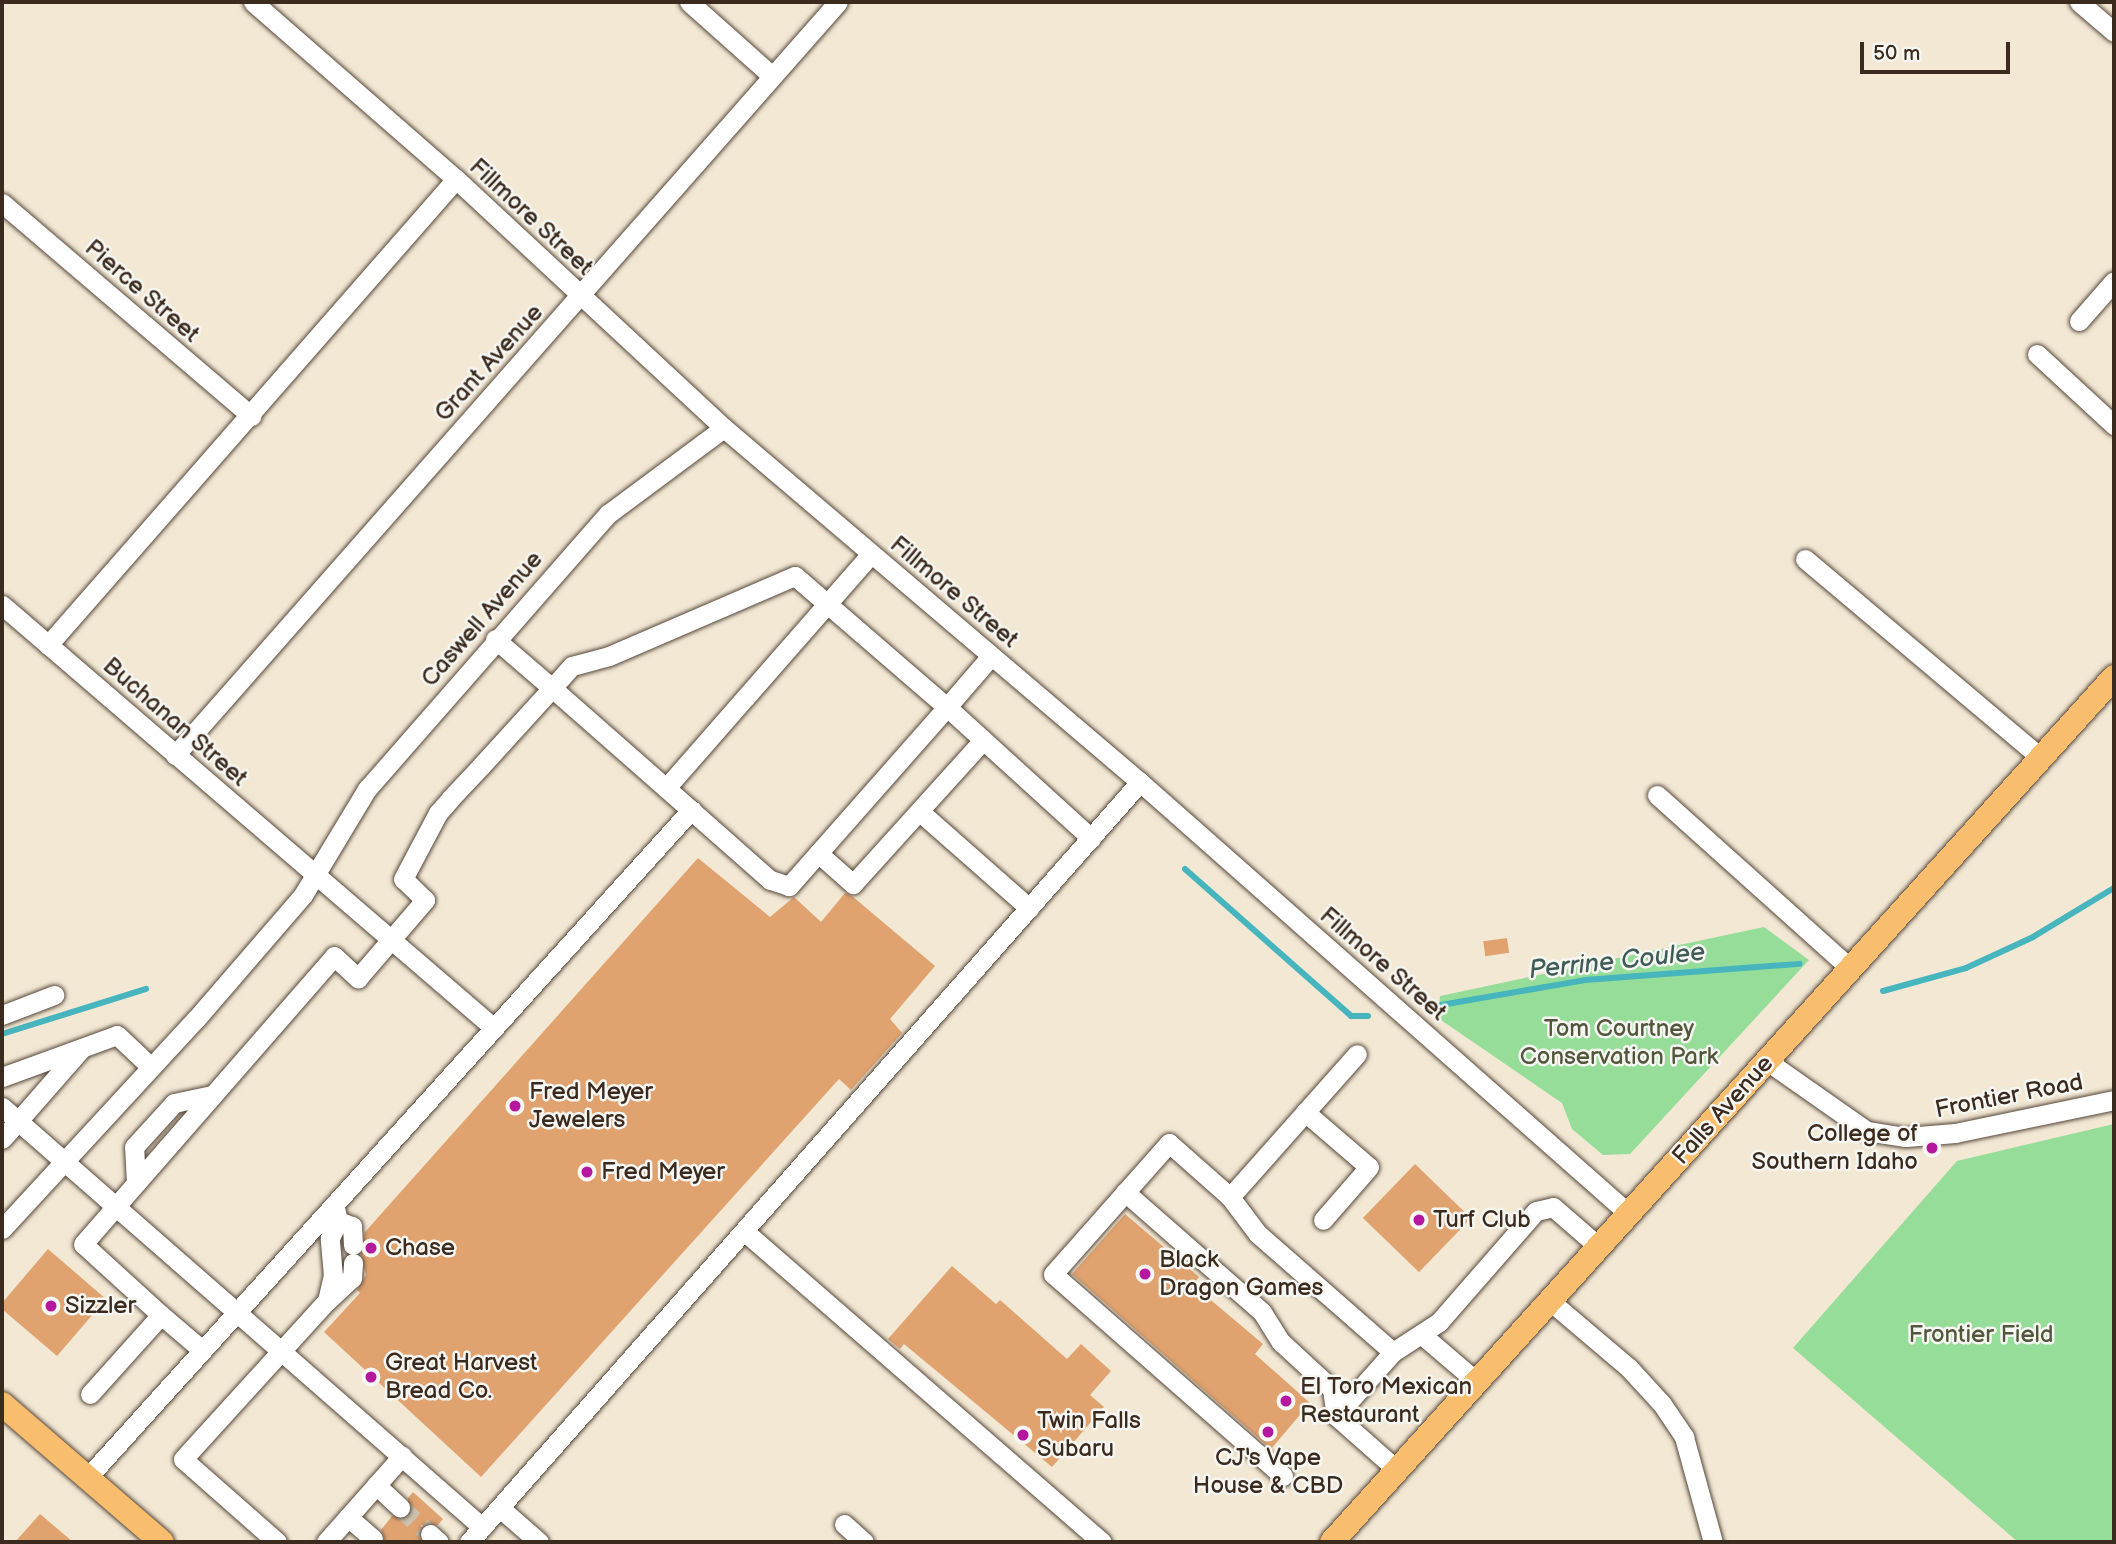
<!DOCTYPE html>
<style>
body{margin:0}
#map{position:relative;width:2116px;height:1544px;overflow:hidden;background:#f2e8d4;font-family:"Balsamiq Sans",sans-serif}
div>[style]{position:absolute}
.green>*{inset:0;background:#95dd98}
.stream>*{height:6px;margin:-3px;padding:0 3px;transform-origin:3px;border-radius:3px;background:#46b5bd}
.building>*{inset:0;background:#e0a370;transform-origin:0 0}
.minor-tunnel>*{height:19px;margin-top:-9.5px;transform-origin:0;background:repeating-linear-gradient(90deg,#cdc2b0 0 19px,transparent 0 29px)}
.roads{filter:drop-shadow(0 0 2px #564639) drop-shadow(0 0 2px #564639)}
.minor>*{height:19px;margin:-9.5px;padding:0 9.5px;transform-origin:9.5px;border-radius:9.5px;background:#fff}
.major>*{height:24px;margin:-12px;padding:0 12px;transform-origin:12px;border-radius:12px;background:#f9be6d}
.dots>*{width:19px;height:19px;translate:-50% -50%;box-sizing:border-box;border:4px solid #f6f6f2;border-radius:50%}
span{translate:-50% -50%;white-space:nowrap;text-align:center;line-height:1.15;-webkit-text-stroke:5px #f6f6f2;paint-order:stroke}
.street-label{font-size:24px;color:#3b2a1e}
.park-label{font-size:24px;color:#52573c}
.poi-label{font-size:24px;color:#3b2a1e}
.left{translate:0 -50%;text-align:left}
.right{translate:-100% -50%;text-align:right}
.water-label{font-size:26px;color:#3f5b56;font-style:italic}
.frame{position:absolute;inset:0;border:4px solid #3b2a1e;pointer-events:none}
.scale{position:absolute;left:1860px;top:42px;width:150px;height:32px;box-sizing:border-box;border:4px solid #3b2a1e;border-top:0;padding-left:9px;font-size:21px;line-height:24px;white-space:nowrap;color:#3b2a1e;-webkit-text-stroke:5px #f6f6f2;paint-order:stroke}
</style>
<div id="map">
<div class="green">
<div style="clip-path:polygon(1764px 927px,1809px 960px,1630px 1154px,1603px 1155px,1572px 1129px,1562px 1103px,1438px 1018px,1440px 996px)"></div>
<div style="clip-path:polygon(2114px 1124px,2114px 1542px,2018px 1542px,1793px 1348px,1957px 1161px)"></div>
</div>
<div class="stream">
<div style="left:1185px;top:869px;width:222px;rotate:41.5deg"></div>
<div style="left:1351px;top:1016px;width:17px"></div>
<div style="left:1883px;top:991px;width:86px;rotate:-15.5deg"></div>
<div style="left:1966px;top:968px;width:74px;rotate:-24.8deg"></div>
<div style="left:2033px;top:937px;width:95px;rotate:-31.2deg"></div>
<div style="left:1441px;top:1005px;width:146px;rotate:-9.8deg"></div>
<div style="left:1585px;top:980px;width:215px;rotate:-4.3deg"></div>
<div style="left:2px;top:1034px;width:151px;rotate:-17.4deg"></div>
</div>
<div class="building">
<div style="clip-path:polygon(698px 858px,770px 917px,794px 897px,821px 922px,845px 893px,852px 896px,935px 966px,890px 1019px,902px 1033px,851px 1090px,839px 1079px,481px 1477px,324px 1332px,360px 1293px,357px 1290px,366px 1275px,361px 1254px,365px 1232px)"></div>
<div style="left:1507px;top:938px;width:15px;height:24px;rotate:82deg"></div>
<div style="left:1415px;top:1164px;width:78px;height:75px;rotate:44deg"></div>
<div style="clip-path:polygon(1125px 1214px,1199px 1277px,1193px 1285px,1263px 1344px,1255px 1354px,1310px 1403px,1271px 1449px,1072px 1274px)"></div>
<div style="clip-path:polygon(48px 1249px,106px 1299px,57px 1356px,2px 1309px,2px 1303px)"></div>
<div style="clip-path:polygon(952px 1266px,996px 1304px,1000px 1300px,1067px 1359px,1081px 1344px,1111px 1371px,1090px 1395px,1104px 1407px,1052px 1467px,904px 1344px,900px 1349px,888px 1339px)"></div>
<div style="clip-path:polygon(413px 1492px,443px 1519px,438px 1525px,421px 1525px,421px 1542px,385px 1542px,381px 1530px,392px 1516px,409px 1515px,408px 1498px)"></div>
<div style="clip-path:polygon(40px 1514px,73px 1542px,15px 1542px)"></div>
</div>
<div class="minor-tunnel">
<div style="left:400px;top:1507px;width:40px;rotate:42deg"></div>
</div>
<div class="roads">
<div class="minor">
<div style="left:253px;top:2px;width:269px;rotate:41.1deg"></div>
<div style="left:456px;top:179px;width:366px;rotate:42.9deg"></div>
<div style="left:724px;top:428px;width:546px;rotate:40.4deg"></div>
<div style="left:1140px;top:782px;width:652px;rotate:41.46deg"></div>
<div style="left:689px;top:2px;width:111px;rotate:41.7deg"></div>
<div style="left:2079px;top:2px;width:46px;rotate:40.6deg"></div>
<div style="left:2px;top:203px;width:328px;rotate:40.5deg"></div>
<div style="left:2079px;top:321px;width:53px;rotate:-48.8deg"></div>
<div style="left:2037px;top:354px;width:105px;rotate:42.7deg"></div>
<div style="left:1805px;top:559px;width:309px;rotate:40.1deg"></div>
<div style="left:2px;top:605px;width:649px;rotate:40.69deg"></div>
<div style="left:48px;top:645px;width:619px;rotate:-48.8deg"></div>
<div style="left:991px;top:656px;width:67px;rotate:130.8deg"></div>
<div style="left:947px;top:707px;width:195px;rotate:42.3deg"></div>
<div style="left:175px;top:755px;width:1003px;rotate:-48.64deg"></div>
<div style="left:666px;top:788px;width:311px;rotate:-48.8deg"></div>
<div style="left:1657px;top:795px;width:261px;rotate:41.9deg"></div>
<div style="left:919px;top:811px;width:147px;rotate:41.4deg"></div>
<div style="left:818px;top:853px;width:47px;rotate:41.5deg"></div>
<div style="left:853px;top:884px;width:194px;rotate:-47.9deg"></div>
<div style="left:2px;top:1015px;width:56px;rotate:-21deg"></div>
<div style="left:1767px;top:1061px;width:122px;rotate:35deg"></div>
<div style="left:1867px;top:1131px;width:39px;rotate:9deg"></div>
<div style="left:1906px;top:1137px;width:49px;rotate:-4.7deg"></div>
<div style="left:1955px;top:1133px;width:162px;rotate:-11.7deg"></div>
<div style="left:2px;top:1077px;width:122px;rotate:-20.1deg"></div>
<div style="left:117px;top:1035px;width:47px;rotate:43.3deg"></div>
<div style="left:2px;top:1107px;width:21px;rotate:41deg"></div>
<div style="left:18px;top:1121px;width:97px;rotate:-48.8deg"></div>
<div style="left:1305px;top:1112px;width:84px;rotate:40.7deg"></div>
<div style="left:1369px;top:1167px;width:70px;rotate:131deg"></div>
<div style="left:2px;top:1139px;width:24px;rotate:-48deg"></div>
<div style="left:18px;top:1121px;width:617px;rotate:41.19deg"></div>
<div style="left:136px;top:1183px;width:36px;rotate:-93deg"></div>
<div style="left:134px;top:1147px;width:59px;rotate:-47.7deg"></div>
<div style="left:174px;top:1103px;width:40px;rotate:-12deg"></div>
<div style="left:1125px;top:1192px;width:182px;rotate:41.2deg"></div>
<div style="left:1262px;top:1312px;width:36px;rotate:58deg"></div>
<div style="left:1281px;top:1342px;width:69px;rotate:42.7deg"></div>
<div style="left:1332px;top:1389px;width:27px;rotate:82deg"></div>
<div style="left:1336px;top:1416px;width:81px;rotate:41.5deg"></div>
<div style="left:1230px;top:1197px;width:46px;rotate:52.9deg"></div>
<div style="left:1258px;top:1234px;width:179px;rotate:41.2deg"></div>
<div style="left:338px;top:1221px;width:15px;rotate:20deg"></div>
<div style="left:352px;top:1226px;width:19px;rotate:87deg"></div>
<div style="left:2px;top:1229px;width:286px;rotate:-47.3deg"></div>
<div style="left:196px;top:1019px;width:164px;rotate:-49.2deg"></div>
<div style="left:303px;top:895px;width:124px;rotate:-58.9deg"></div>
<div style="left:367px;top:789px;width:366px;rotate:-48.8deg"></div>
<div style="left:608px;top:514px;width:144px;rotate:-36.6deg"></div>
<div style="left:744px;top:1231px;width:474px;rotate:41deg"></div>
<div style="left:327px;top:1301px;width:34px;rotate:-43deg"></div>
<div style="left:352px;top:1278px;width:15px;rotate:-86deg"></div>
<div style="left:1550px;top:1301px;width:104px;rotate:40.3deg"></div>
<div style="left:1629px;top:1368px;width:49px;rotate:47.5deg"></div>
<div style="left:1662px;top:1404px;width:40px;rotate:56deg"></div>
<div style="left:1684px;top:1437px;width:109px;rotate:74.6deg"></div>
<div style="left:161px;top:1315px;width:54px;rotate:40.5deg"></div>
<div style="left:1421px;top:1334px;width:74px;rotate:40.6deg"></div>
<div style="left:90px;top:1394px;width:106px;rotate:-48.1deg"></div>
<div style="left:161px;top:1315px;width:105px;rotate:-137.7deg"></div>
<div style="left:83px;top:1244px;width:382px;rotate:-48.9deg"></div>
<div style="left:334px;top:956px;width:33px;rotate:43deg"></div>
<div style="left:358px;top:978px;width:103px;rotate:-49.3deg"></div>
<div style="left:425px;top:900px;width:30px;rotate:-136deg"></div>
<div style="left:403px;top:879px;width:75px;rotate:-62.1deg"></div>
<div style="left:438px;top:813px;width:18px;rotate:-49deg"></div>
<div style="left:450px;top:799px;width:45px;rotate:-46.8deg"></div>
<div style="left:481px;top:766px;width:105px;rotate:-47.7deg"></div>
<div style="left:552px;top:688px;width:30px;rotate:-48deg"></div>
<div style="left:572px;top:666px;width:38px;rotate:-15deg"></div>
<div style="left:609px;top:656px;width:202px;rotate:-23.3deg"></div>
<div style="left:795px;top:576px;width:201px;rotate:40.8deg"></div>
<div style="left:947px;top:707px;width:239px;rotate:131.4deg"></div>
<div style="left:789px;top:886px;width:20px;rotate:-162deg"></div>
<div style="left:770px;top:880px;width:106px;rotate:-138.5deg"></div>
<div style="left:691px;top:810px;width:185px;rotate:-138.7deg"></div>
<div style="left:552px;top:688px;width:75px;rotate:-139.3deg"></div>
<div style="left:1336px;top:1416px;width:86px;rotate:-48.3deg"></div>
<div style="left:1393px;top:1352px;width:55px;rotate:-33.1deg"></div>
<div style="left:1439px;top:1322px;width:147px;rotate:-48.9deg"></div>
<div style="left:1536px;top:1211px;width:17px;rotate:-13deg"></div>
<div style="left:1553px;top:1207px;width:61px;rotate:41deg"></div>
<div style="left:1283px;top:1476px;width:306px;rotate:-138.7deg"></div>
<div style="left:1053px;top:1274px;width:175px;rotate:-48.5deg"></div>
<div style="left:1169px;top:1143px;width:81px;rotate:41.5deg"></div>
<div style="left:1230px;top:1197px;width:191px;rotate:-48.4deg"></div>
<div style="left:87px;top:1478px;width:901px;rotate:-47.88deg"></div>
<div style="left:376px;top:1485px;width:33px;rotate:43deg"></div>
<div style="left:500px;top:1508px;width:52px;rotate:41.1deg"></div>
<div style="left:348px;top:1517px;width:33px;rotate:41deg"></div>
<div style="left:844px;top:1524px;width:27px;rotate:42deg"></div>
<div style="left:430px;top:1534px;width:12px;rotate:42deg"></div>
<div style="left:277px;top:1542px;width:125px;rotate:-138.6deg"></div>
<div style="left:183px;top:1459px;width:214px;rotate:-47.7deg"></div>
<div style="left:327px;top:1301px;width:26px;rotate:-77deg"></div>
<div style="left:333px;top:1276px;width:38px;rotate:-95deg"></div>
<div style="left:330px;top:1238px;width:19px;rotate:-65deg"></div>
<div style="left:338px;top:1221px;width:17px;rotate:-103deg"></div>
<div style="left:326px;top:1542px;width:115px;rotate:-48.5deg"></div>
<div style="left:469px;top:1542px;width:1014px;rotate:-48.56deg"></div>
</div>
<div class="major">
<div style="left:2px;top:1404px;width:211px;rotate:40.8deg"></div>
<div style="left:1332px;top:1542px;width:1166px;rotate:-47.88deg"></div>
</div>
</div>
<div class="dots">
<div style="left:515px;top:1106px;background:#b5179e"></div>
<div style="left:1932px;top:1148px;background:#b5179e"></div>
<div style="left:587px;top:1172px;background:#b5179e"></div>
<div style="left:1419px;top:1220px;background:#b5179e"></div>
<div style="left:371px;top:1248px;background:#b5179e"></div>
<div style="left:1145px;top:1274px;background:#b5179e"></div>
<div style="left:51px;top:1306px;background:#b5179e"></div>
<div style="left:371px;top:1377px;background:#b5179e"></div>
<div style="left:1286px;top:1401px;background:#b5179e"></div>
<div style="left:1268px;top:1432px;background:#b5179e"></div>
<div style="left:1023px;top:1435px;background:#b5179e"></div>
</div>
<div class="street-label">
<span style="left:531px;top:217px;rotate:43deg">Fillmore Street</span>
<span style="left:142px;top:291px;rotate:41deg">Pierce Street</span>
<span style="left:489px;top:363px;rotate:-48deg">Grant Avenue</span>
<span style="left:954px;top:592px;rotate:40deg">Fillmore Street</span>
<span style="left:482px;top:619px;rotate:-49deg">Caswell Avenue</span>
<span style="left:175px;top:722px;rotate:41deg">Buchanan Street</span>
<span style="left:1383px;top:964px;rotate:41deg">Fillmore Street</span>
<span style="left:2009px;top:1096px;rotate:-11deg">Frontier Road</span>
<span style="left:1723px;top:1110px;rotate:-48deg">Falls Avenue</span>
</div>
<div class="park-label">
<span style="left:1619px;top:1043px">Tom Courtney<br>Conservation Park</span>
<span style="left:1981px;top:1335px">Frontier Field</span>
</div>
<div class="poi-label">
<span class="left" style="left:529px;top:1106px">Fred Meyer<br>Jewelers</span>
<span class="right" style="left:1918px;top:1148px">College of<br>Southern Idaho</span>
<span class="left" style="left:601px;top:1172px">Fred Meyer</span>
<span class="left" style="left:1433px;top:1220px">Turf Club</span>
<span class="left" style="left:385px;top:1248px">Chase</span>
<span class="left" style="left:1159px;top:1274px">Black<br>Dragon Games</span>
<span class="left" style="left:65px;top:1306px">Sizzler</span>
<span class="left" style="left:385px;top:1377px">Great Harvest<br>Bread Co.</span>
<span class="left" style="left:1300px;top:1401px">El Toro Mexican<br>Restaurant</span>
<span class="left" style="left:1037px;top:1435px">Twin Falls<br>Subaru</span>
<span style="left:1268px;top:1472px">CJ's Vape<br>House &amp; CBD</span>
</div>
<div class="water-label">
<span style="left:1617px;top:962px;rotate:-6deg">Perrine Coulee</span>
</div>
<div class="frame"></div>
<div class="scale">50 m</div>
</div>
